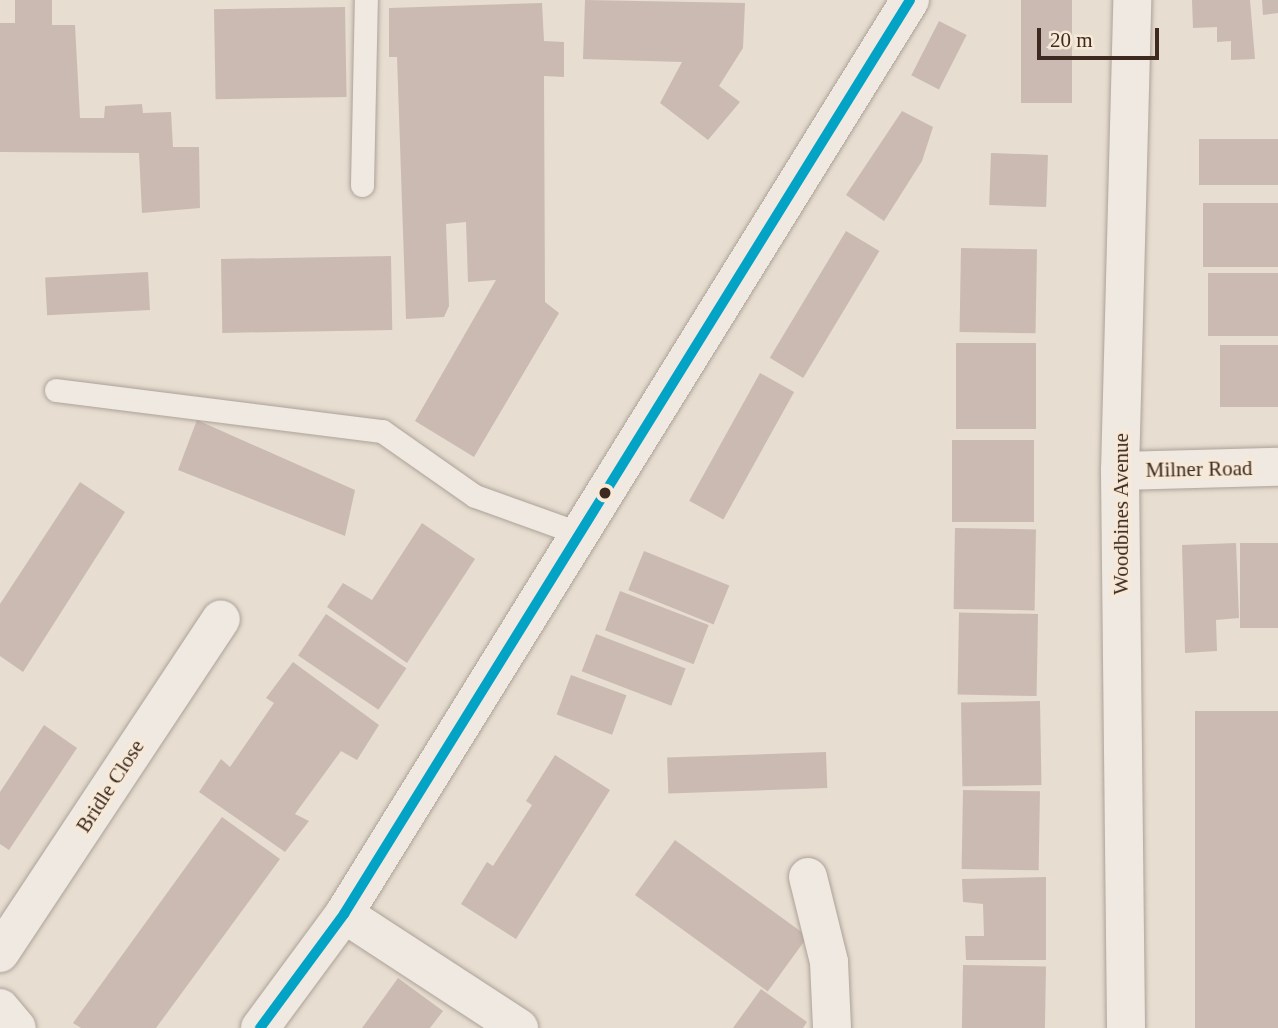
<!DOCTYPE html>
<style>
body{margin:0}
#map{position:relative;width:1278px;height:1028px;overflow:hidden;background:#e7ddd0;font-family:"Times New Roman",serif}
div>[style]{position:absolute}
.building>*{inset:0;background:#cbbab1;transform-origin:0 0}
.roads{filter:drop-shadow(0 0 2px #ada298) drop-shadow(0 0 2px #ada298)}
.service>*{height:23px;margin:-11.5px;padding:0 11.5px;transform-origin:11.5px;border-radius:11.5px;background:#efe9e2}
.minor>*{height:38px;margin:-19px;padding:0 19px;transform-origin:19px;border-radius:19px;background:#efe9e2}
.secondary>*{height:38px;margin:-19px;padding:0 19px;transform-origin:19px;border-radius:19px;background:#efe9e2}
.bus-1>*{height:10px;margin:-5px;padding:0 5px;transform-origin:5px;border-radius:5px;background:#03a3c5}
.dots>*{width:19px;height:19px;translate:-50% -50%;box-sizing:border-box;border:4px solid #f7e9d7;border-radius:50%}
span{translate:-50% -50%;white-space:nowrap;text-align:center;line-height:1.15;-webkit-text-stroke:7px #f7e9d7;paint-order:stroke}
.street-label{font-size:21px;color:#3d291f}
.scale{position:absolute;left:1037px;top:28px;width:122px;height:32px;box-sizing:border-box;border:4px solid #3d291f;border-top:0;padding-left:9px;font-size:21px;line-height:24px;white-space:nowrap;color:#3d291f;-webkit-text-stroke:5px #f7e9d7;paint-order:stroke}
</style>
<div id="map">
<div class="building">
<div style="clip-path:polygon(15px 0,52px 0,52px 25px,75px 25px,80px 118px,104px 118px,105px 106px,142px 104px,143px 113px,171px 112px,173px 147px,199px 147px,200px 208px,142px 213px,139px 153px,0 152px,0 23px,15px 23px)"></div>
<div style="clip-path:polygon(585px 0,745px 3px,743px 48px,719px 86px,740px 102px,708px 140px,660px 103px,682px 62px,583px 59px)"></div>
<div style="left:1021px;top:0;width:51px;height:103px"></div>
<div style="clip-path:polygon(1192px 0,1250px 0,1255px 59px,1231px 60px,1231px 41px,1217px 42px,1217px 27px,1193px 28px)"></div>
<div style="clip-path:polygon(1262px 0,1278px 0,1278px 13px,1263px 15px)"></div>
<div style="clip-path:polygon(542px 3px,544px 41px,564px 42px,564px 77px,544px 76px,545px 302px,559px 313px,474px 457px,415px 421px,496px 280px,468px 282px,466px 222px,446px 224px,449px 306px,444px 317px,406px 319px,397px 57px,389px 57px,389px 8px)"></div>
<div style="left:345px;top:7px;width:90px;height:131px;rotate:89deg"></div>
<div style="left:939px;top:21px;width:31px;height:61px;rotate:27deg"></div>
<div style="clip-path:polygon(902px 111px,933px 127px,922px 161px,884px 221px,846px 195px)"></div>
<div style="left:1278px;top:139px;width:46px;height:79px;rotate:90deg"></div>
<div style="left:991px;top:153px;width:57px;height:52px;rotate:2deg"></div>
<div style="left:1278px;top:203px;width:64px;height:75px;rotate:90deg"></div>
<div style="left:846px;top:231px;width:39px;height:148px;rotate:31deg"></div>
<div style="left:961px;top:248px;width:76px;height:84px;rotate:1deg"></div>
<div style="left:391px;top:256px;width:74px;height:170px;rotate:89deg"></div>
<div style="left:148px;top:272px;width:38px;height:103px;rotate:87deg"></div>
<div style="left:1278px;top:273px;width:63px;height:70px;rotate:90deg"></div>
<div style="left:956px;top:343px;width:80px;height:86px"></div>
<div style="left:1278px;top:345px;width:62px;height:58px;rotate:90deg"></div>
<div style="left:760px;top:373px;width:39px;height:146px;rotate:29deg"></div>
<div style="clip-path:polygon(197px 420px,355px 490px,345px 536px,178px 470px)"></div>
<div style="left:952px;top:440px;width:82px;height:82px"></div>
<div style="clip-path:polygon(80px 482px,125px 512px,23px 672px,0 656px,0 604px)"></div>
<div style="clip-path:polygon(422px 523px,475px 559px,407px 663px,327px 607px,343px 583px,372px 600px)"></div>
<div style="left:955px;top:528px;width:81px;height:81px;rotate:1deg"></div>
<div style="clip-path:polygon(1236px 543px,1239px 618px,1216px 620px,1217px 651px,1185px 653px,1182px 545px)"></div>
<div style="left:1278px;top:543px;width:85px;height:38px;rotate:90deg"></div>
<div style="left:644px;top:551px;width:92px;height:42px;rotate:22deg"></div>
<div style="left:620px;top:591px;width:95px;height:42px;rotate:21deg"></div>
<div style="left:326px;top:614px;width:97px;height:50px;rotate:34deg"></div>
<div style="left:1038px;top:614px;width:82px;height:79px;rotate:91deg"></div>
<div style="left:596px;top:634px;width:96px;height:40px;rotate:21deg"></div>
<div style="clip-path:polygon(293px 662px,379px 725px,357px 760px,341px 751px,295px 814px,309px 821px,285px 852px,199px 792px,221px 759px,230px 767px,274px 703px,266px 698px)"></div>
<div style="left:571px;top:675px;width:59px;height:42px;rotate:20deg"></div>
<div style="left:1040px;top:701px;width:84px;height:79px;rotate:89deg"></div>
<div style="left:1278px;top:711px;width:317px;height:83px;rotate:90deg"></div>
<div style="clip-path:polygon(44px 725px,77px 748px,9px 850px,0 844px,0 792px)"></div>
<div style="left:826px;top:752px;width:36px;height:159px;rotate:88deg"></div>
<div style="clip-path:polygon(555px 755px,610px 790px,516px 939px,461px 904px,487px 862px,493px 866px,532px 805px,526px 801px)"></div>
<div style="left:963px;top:790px;width:77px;height:79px;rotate:1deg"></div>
<div style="clip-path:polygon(222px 817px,280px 859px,156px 1028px,81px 1028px,73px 1023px)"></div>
<div style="left:675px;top:840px;width:164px;height:68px;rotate:36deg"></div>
<div style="clip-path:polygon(1046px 877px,1046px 960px,966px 960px,965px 936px,984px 936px,983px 904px,963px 902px,962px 879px)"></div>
<div style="left:963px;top:965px;width:83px;height:63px;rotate:1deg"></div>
<div style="clip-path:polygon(398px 978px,443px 1011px,430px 1028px,362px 1028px)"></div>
<div style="clip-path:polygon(761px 989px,807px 1022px,803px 1028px,733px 1028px)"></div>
</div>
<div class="roads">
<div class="service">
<div style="left:362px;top:185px;width:185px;rotate:-88.8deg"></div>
<div style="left:56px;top:390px;width:329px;rotate:7.2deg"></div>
<div style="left:382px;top:431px;width:113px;rotate:35deg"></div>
<div style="left:475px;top:496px;width:109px;rotate:19.8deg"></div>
</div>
<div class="minor">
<div style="left:1120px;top:471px;width:158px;rotate:-1.5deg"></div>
<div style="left:808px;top:877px;width:88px;rotate:76.1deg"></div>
<div style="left:829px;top:962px;width:66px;rotate:87.4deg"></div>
<div style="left:344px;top:914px;width:209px;rotate:33.1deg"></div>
<div style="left:0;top:953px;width:400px;rotate:-56.5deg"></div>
<div style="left:0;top:1008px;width:26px;rotate:50deg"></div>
<div style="left:1126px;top:1028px;width:557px;rotate:-90.62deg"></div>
<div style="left:1120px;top:471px;width:471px;rotate:-88.5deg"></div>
</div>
<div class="secondary">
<div style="left:260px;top:1028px;width:142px;rotate:-53.6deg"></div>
<div style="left:344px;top:914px;width:1075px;rotate:-58.23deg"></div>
</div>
</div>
<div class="bus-1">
<div style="left:260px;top:1028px;width:142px;rotate:-53.6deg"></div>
<div style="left:344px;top:914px;width:1075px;rotate:-58.23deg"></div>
</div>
<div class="dots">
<div style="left:605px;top:493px;background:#3d291f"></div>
</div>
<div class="street-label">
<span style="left:1199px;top:469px;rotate:-1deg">Milner Road</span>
<span style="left:1121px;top:514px;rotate:-90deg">Woodbines Avenue</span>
<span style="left:110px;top:786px;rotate:-57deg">Bridle Close</span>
</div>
<div class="scale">20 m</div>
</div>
